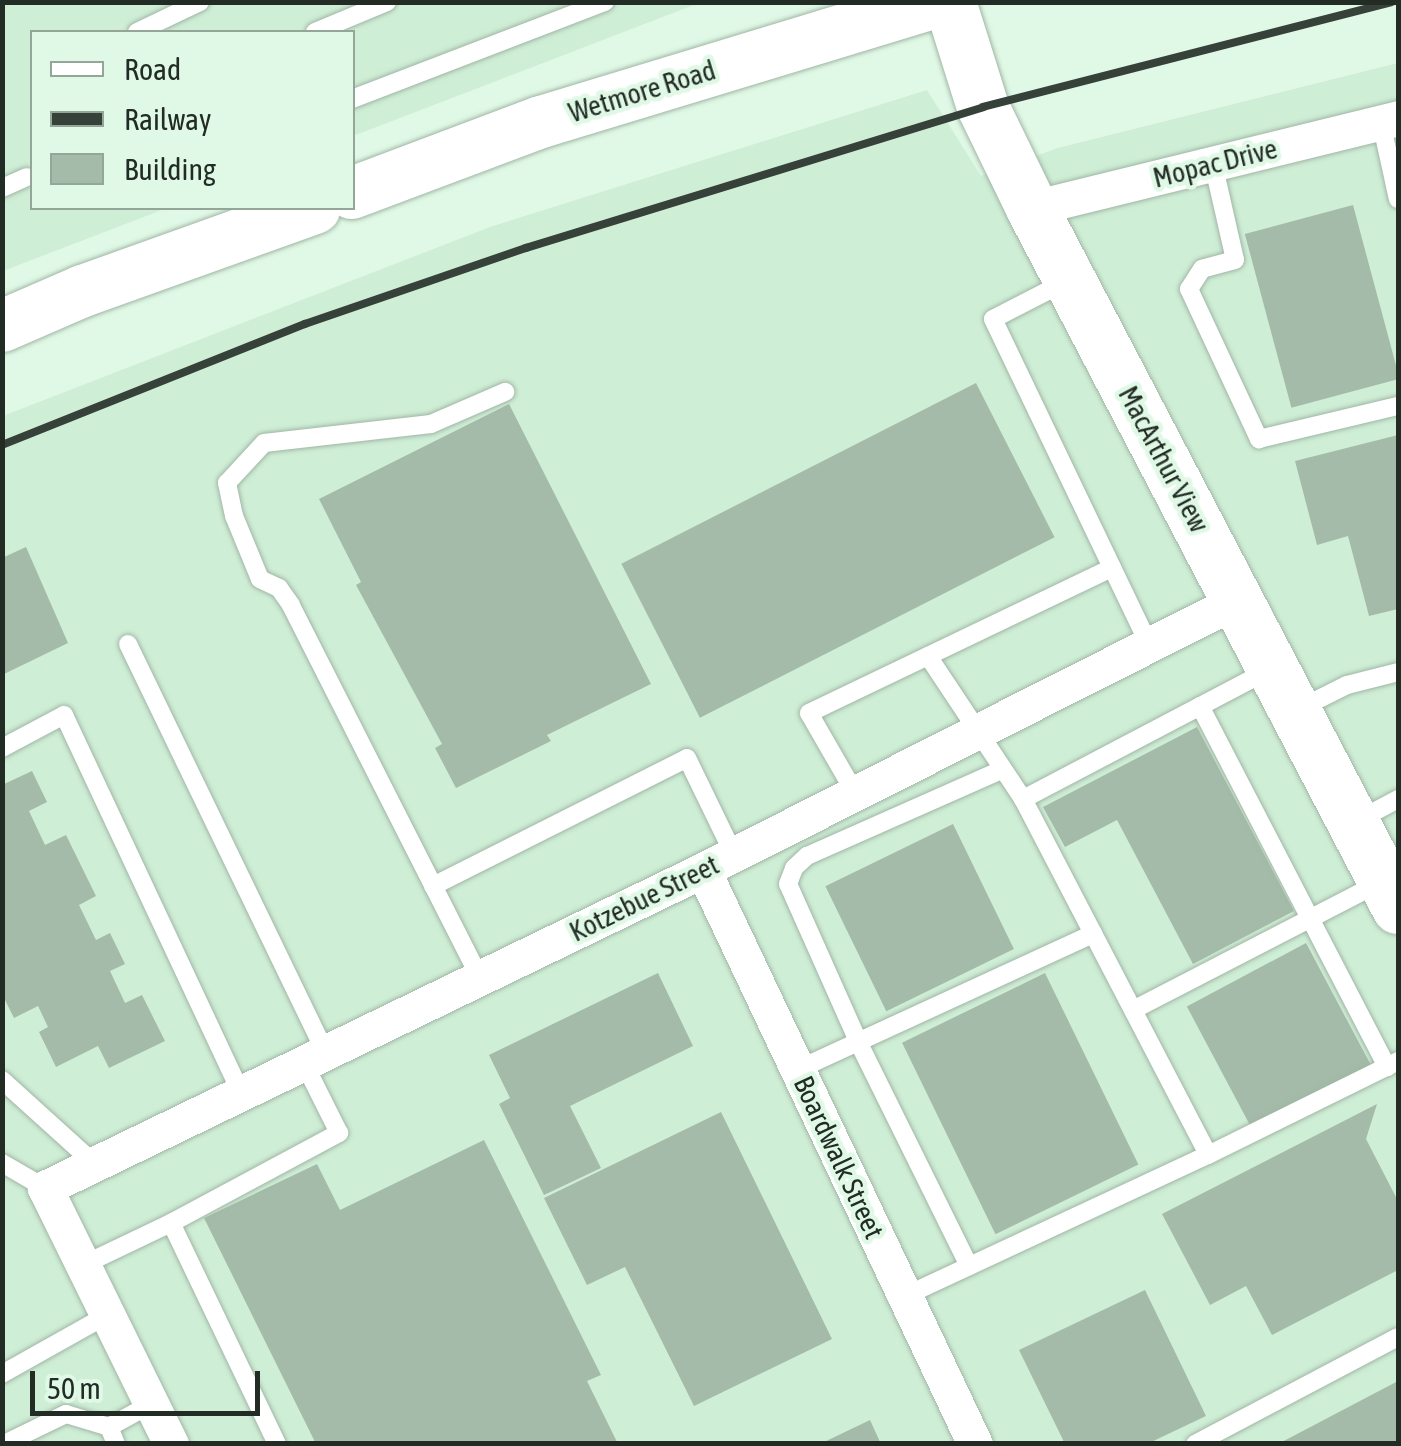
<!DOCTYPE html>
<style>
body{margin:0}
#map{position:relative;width:1401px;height:1446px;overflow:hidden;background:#e0f8e6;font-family:"Asap Condensed",sans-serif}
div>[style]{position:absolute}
.built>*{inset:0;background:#cfeed6}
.building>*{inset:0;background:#a4bba9;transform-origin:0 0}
.roads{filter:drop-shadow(0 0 2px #a0b6a5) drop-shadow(0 0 2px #a0b6a5)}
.lane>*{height:18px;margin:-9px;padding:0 9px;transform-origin:9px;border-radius:9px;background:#fff}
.street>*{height:35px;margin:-17.5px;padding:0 17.5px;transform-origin:17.5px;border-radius:17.5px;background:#fff}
.secondary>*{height:52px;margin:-26px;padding:0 26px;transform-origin:26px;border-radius:26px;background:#fff}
.rail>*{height:8px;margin:-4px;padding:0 4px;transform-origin:4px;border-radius:4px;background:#364139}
span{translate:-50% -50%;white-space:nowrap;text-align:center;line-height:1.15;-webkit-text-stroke:9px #e0f8e6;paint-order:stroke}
.street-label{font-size:28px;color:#222b24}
.frame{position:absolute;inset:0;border:5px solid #222b24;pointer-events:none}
.legend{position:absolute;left:30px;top:30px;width:325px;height:180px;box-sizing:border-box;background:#e0f8e6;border:2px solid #94a698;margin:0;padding:12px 18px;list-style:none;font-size:30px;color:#222b24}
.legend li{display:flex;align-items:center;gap:20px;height:50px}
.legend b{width:50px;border:2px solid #94a698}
.scale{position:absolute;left:30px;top:1371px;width:230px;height:45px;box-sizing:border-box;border:5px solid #222b24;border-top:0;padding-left:12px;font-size:30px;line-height:35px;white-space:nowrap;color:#222b24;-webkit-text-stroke:8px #e0f8e6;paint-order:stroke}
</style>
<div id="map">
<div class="built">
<div style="clip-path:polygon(2px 3px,699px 3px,353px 136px,352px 32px,32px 32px,32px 208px,167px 208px,3px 271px)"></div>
<div style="clip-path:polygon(1398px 63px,1398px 1443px,3px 1444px,3px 416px,490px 227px,927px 90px,981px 176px,1058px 148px)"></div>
</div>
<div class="building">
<div style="left:1353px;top:205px;width:180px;height:112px;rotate:75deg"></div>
<div style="left:976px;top:383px;width:173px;height:398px;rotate:63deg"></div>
<div style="clip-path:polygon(509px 404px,651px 684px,547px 735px,551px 741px,456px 788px,435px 748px,442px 744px,356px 585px,361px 582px,319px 499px)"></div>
<div style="clip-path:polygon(1398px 435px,1398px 609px,1369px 616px,1348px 536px,1317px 545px,1295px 461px)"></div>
<div style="clip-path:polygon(26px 547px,68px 643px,2px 675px,2px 558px)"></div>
<div style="clip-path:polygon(1197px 727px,1294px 911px,1193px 964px,1117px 820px,1065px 847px,1043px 807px)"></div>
<div style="clip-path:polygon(32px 771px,47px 802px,29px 811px,45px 845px,66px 835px,96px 896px,79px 905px,96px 940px,110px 933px,125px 964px,110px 971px,125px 1003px,142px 995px,165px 1041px,109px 1068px,98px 1046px,56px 1067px,39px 1032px,48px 1027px,38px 1006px,14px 1018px,2px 994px,2px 785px)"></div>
<div style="left:953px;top:824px;width:139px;height:142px;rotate:64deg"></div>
<div style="left:1306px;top:943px;width:140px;height:135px;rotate:62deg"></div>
<div style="clip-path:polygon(658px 973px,693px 1046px,570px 1106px,601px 1168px,544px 1195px,499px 1104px,510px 1098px,489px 1055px)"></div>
<div style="left:1045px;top:973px;width:213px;height:159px;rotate:64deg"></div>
<div style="clip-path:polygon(1377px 1104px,1366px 1139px,1398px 1201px,1398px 1270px,1272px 1335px,1246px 1286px,1210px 1305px,1162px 1214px)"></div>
<div style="clip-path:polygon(721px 1112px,832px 1339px,694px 1406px,625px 1267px,587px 1285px,544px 1198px)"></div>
<div style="clip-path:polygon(484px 1140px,601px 1375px,587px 1381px,618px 1444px,316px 1444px,204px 1218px,317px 1164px,340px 1210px)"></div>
<div style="clip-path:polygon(1145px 1290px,1206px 1416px,1147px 1444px,1065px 1444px,1019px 1350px)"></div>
<div style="clip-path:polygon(1398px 1381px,1398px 1444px,1278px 1444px)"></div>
<div style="clip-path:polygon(870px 1420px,881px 1444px,820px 1444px)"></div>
</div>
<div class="roads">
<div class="lane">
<div style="left:137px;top:32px;width:70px;rotate:-25.5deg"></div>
<div style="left:315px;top:32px;width:78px;rotate:-22.6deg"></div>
<div style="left:352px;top:99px;width:271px;rotate:-21deg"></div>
<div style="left:1381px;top:122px;width:79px;rotate:77.6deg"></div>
<div style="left:1213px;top:163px;width:99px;rotate:77.2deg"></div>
<div style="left:1235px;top:260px;width:34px;rotate:165deg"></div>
<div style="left:1202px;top:269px;width:24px;rotate:123deg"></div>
<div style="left:1189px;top:289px;width:166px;rotate:65deg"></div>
<div style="left:1259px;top:439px;width:143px;rotate:-13.4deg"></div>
<div style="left:2px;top:188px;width:27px;rotate:-24deg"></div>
<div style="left:1065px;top:282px;width:81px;rotate:152.8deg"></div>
<div style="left:993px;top:319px;width:361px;rotate:64.4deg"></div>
<div style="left:128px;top:644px;width:454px;rotate:64.2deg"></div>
<div style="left:928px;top:656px;width:172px;rotate:56.4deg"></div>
<div style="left:1269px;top:670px;width:278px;rotate:152.3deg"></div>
<div style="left:1023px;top:799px;width:401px;rotate:62.5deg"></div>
<div style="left:1208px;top:1155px;width:212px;rotate:-26.3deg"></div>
<div style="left:1200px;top:706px;width:407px;rotate:62.6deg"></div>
<div style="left:1301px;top:708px;width:51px;rotate:-26.6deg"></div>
<div style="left:1347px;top:685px;width:53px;rotate:-14.3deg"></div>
<div style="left:2px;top:748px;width:70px;rotate:-28deg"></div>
<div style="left:64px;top:715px;width:417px;rotate:64.9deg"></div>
<div style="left:855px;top:793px;width:92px;rotate:-119.9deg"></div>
<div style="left:809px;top:713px;width:336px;rotate:-25.6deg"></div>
<div style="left:1359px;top:820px;width:44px;rotate:-28.3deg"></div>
<div style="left:433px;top:886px;width:284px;rotate:-26.7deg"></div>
<div style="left:687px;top:758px;width:108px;rotate:64.1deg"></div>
<div style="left:480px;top:978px;width:418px;rotate:-116.9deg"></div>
<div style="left:291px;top:605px;width:21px;rotate:-125deg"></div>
<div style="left:279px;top:588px;width:21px;rotate:-155deg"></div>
<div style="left:260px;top:579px;width:68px;rotate:-112.4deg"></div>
<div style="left:234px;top:516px;width:34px;rotate:-102deg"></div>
<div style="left:227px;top:483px;width:54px;rotate:-47.2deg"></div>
<div style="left:264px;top:443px;width:168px;rotate:-6.5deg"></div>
<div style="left:431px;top:424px;width:81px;rotate:-23.4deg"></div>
<div style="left:1133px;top:1010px;width:279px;rotate:-27.3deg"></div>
<div style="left:797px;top:1070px;width:326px;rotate:-24.7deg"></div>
<div style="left:2px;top:1080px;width:125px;rotate:42.1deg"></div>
<div style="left:2px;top:1163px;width:50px;rotate:30.2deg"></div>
<div style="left:83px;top:1265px;width:98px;rotate:-25.5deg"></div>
<div style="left:969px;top:1266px;width:251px;rotate:-116.3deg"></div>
<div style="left:858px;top:1041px;width:172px;rotate:-114deg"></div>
<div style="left:788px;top:884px;width:17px;rotate:-69deg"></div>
<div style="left:794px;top:868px;width:18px;rotate:-43deg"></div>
<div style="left:807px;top:856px;width:214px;rotate:-23.9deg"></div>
<div style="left:905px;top:1296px;width:334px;rotate:-25deg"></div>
<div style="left:2px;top:1374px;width:120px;rotate:-29.3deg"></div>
<div style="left:4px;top:1444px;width:69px;rotate:-25.8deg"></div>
<div style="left:66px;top:1414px;width:45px;rotate:16.8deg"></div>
<div style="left:116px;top:1444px;width:18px;rotate:-112deg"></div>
<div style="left:109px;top:1427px;width:48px;rotate:-28.7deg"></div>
<div style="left:277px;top:1444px;width:245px;rotate:-115.6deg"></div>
<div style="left:171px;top:1223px;width:191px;rotate:-28.2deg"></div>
<div style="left:339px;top:1133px;width:78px;rotate:-116.6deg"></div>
<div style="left:1195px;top:1444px;width:229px;rotate:-27.8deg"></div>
</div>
<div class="street">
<div style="left:1032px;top:208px;width:377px;rotate:-13.8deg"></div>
<div style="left:703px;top:870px;width:635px;rotate:64.65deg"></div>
<div style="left:171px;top:1444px;width:285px;rotate:-116.2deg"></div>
<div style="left:45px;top:1188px;width:731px;rotate:-25.79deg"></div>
<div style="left:703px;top:870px;width:599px;rotate:-26.78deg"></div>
</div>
<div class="secondary">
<div style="left:950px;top:2px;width:110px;rotate:72.6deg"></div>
<div style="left:983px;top:107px;width:112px;rotate:64.1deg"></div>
<div style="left:1032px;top:208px;width:790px;rotate:62.4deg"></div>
<div style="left:352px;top:193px;width:202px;rotate:-20.6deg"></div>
<div style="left:541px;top:122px;width:414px;rotate:-16.9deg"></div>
<div style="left:2px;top:326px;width:88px;rotate:-23.4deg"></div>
<div style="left:83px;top:291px;width:246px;rotate:-19.7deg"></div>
</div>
</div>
<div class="rail">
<div style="left:2px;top:445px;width:326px;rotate:-21.8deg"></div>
<div style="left:305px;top:324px;width:234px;rotate:-19deg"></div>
<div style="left:526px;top:248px;width:478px;rotate:-17.1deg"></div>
<div style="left:983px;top:107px;width:421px;rotate:-14.4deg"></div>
</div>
<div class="street-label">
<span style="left:642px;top:91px;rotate:-17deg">Wetmore Road</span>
<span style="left:1215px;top:163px;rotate:-14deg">Mopac Drive</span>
<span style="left:1164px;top:459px;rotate:62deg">MacArthur View</span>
<span style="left:644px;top:898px;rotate:-26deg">Kotzebue Street</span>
<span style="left:839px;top:1157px;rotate:65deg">Boardwalk Street</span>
</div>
<div class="frame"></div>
<ul class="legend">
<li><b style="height:12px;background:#fff"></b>Road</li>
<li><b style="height:12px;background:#364139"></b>Railway</li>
<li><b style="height:28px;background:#a4bba9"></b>Building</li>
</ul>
<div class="scale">50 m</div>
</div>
